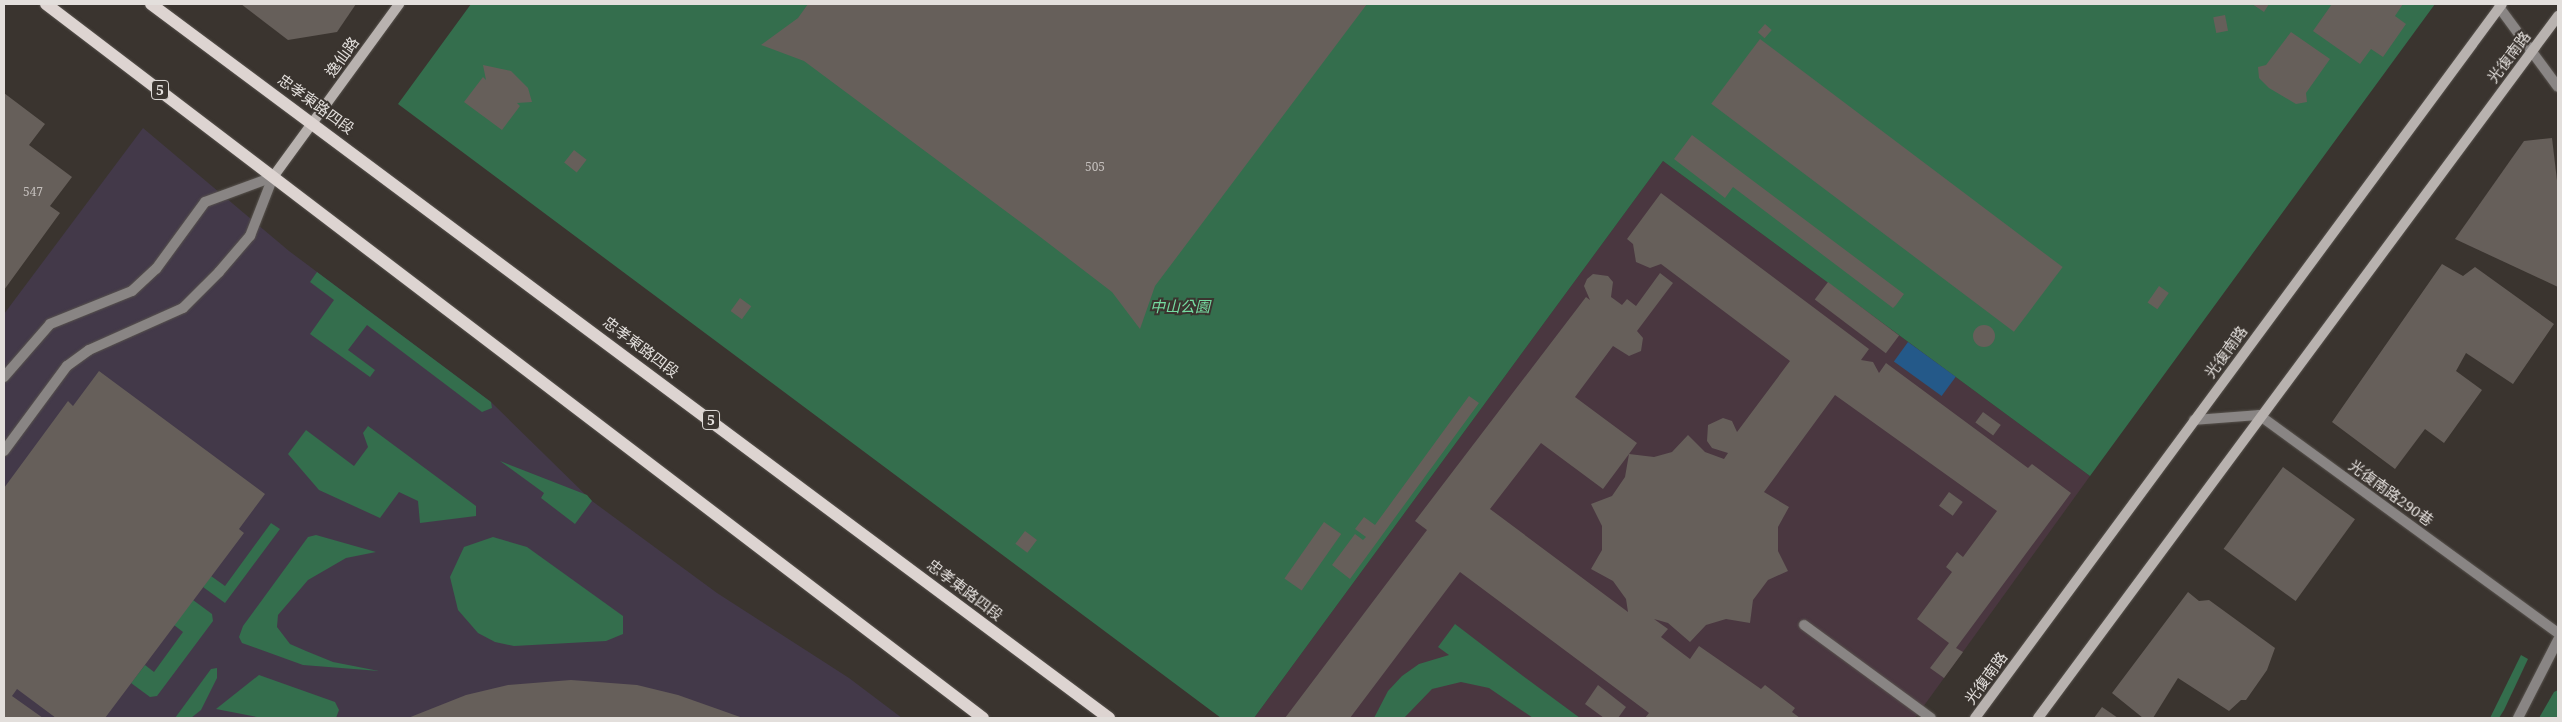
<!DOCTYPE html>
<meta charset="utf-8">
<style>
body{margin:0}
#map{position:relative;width:2562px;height:722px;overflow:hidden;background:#3a342f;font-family:"Noto Serif","Noto Sans TC",serif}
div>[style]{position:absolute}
.commercial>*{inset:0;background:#433949}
.education>*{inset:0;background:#4a3740}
.green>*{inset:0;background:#346e4d}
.water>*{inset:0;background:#245989;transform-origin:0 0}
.building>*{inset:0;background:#665f5a;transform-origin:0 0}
.round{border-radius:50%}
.roads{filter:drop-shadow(0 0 1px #58534e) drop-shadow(0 0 1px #58534e)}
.lane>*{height:10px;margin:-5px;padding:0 5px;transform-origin:5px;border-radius:5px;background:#898584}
.street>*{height:10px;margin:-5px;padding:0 5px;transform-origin:5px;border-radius:5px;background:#898584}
.secondary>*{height:10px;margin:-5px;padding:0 5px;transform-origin:5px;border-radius:5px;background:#b8b2af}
.primary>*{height:12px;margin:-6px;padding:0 6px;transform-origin:6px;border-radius:6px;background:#ddd4d1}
span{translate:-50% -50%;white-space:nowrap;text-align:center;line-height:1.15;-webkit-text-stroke:4px #3a342f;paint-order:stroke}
.number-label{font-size:12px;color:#c4bfbc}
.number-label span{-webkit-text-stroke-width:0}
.shield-label span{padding:1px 4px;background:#3a342f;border:1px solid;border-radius:4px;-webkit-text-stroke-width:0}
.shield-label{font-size:14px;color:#e3dfdc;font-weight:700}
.street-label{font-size:15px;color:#e3dfdc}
.park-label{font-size:15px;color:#76dba1;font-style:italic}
.frame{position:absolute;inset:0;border:5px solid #e3dfdc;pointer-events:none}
</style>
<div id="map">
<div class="commercial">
<div style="clip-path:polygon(143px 128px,289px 251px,491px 402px,592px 501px,717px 593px,849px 678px,902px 718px,4px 718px,4px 314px)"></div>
</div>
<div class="education">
<div style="clip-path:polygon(1663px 161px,2090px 476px,1944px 678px,1915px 718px,1254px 718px)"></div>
</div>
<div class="green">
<div style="clip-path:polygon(471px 4px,2435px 4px,2090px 476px,1663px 161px,1254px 718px,1221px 718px,398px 104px)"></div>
<div style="clip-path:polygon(317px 272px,491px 402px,492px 408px,482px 412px,367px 325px,348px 350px,375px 370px,370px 377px,310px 334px,334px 300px,310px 282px)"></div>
<div style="clip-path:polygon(368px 426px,476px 506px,476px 516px,420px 523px,418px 501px,399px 492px,380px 518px,319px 490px,288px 454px,306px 430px,354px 466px,368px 447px,363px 433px)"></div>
<div style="clip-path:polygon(500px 461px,587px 495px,592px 501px,575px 524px,541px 498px,544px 493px)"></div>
<div style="clip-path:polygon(271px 523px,280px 529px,225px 603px,203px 587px,211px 576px,225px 586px)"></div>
<div style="clip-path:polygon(316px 535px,376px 552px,346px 558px,308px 580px,278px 615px,277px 627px,290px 644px,306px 651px,333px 662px,379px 671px,303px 665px,242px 643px,239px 637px,243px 626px,308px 537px)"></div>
<div style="clip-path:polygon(493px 537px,527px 547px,623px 616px,623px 634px,606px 641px,514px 646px,495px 642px,478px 633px,458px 610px,450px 577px,464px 547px)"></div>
<div style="clip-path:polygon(193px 600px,212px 614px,213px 621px,157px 696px,150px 697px,131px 683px,145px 665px,154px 672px,183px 632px,174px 625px)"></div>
<div style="clip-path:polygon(1455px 624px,1519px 673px,1580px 718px,1533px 718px,1489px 688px,1461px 682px,1432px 689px,1404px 718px,1374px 718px,1388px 691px,1402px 676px,1419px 664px,1449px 655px,1438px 647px)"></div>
<div style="clip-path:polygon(2521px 655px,2528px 659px,2504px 710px,2499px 718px,2490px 718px)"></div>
<div style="clip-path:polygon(217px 668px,217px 678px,201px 710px,191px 718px,175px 718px,211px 669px)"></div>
<div style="clip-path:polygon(259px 675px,335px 702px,339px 710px,336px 718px,262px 718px,216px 709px)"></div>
<div style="clip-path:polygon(2558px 690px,2558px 718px,2539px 718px,2554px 692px)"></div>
</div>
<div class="water">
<div style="left:1908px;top:342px;width:59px;height:24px;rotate:36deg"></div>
</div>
<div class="building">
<div style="clip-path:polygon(241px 4px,356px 4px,337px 32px,288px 40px)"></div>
<div style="clip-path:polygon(808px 4px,1367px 4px,1155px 286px,1140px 329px,1112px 292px,1039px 236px,804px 61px,761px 45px,798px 18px)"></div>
<div style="clip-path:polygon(2252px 4px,2269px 4px,2264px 12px)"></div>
<div style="clip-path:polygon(2332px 4px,2403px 4px,2395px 16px,2406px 24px,2383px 57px,2371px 49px,2360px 64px,2313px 31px)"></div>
<div style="left:2225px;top:15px;width:16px;height:12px;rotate:79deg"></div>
<div style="left:1765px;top:24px;width:9px;height:11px;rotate:41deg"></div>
<div style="clip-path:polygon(2291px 32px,2330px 59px,2306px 93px,2307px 102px,2296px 104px,2269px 88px,2259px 78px,2258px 67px,2266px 65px)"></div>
<div style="left:1760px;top:39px;width:379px;height:81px;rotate:37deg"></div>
<div style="clip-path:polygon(483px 65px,511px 71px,528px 88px,532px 102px,517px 103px,520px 106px,502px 130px,464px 102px,483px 77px,486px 80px)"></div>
<div style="clip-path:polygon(4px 93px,45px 124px,29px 145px,72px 177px,50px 206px,60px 213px,4px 290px)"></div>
<div style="clip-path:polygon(1692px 135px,1904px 294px,1896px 305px,1893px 308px,1733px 187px,1725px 198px,1674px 159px)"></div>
<div style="clip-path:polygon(2552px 138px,2558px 189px,2558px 287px,2455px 239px,2524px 141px)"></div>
<div style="left:574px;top:150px;width:16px;height:16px;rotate:38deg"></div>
<div style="clip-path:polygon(1661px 193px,1869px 349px,1861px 360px,1873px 362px,1879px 373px,1886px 363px,2028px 468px,2032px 464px,2071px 493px,1956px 648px,1963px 652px,1944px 678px,1930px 668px,1949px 643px,1917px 619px,1952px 572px,1946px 567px,1957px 552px,1963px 557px,1997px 511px,1835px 395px,1764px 492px,1789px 507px,1778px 527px,1778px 551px,1788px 571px,1768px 580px,1753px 600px,1750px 623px,1726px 619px,1706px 625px,1690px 642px,1668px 623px,1654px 619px,1668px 629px,1661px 637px,1690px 659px,1699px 646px,1761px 689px,1765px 685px,1795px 708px,1792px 712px,1800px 718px,1645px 718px,1649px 713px,1460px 572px,1350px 718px,1285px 718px,1427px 530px,1415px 521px,1586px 297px,1590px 300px,1584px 286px,1587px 279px,1593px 274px,1608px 276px,1613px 282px,1611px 297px,1622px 305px,1627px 299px,1636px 306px,1660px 273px,1673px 283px,1637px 331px,1643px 338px,1641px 351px,1629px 356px,1613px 346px,1575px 397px,1637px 443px,1629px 454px,1603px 489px,1541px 443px,1490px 509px,1628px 612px,1626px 599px,1613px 581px,1591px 569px,1602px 550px,1602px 526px,1591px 504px,1612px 496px,1625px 477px,1629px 454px,1654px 457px,1672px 452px,1688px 435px,1705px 452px,1724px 459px,1728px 453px,1712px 448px,1707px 441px,1708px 425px,1723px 418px,1732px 421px,1737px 432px,1790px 361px,1661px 264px,1650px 268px,1636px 262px,1633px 244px,1627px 239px)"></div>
<div style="clip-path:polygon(2442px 264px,2463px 276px,2475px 267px,2554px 324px,2513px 384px,2466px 353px,2456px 371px,2482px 390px,2444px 443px,2425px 429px,2395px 469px,2332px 422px)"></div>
<div style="left:1828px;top:282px;width:89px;height:22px;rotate:37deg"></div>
<div style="left:2159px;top:286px;width:12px;height:20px;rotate:35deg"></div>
<div style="left:740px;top:298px;width:14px;height:16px;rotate:36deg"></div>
<div class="round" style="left:1973px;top:325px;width:22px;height:22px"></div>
<div style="clip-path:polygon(99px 371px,265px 494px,239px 529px,244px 533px,105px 718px,56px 718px,17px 689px,12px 696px,43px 718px,4px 718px,4px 488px,68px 401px,73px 406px)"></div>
<div style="clip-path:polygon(1469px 396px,1479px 403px,1350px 579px,1332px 565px,1355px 534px,1363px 540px,1366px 537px,1355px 529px,1364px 517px,1375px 525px)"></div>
<div style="left:1983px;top:412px;width:22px;height:13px;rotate:36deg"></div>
<div style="left:2283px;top:467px;width:89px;height:101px;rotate:36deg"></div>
<div style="left:1949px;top:492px;width:17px;height:17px;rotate:36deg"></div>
<div style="left:1324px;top:522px;width:21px;height:69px;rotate:35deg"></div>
<div style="left:1025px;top:531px;width:15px;height:16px;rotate:37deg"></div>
<div style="clip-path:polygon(2188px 592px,2199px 601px,2209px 600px,2275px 648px,2267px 670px,2246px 700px,2241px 700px,2229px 711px,2178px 678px,2153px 718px,2143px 718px,2112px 693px)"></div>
<div style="clip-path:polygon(571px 680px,637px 685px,678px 695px,743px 718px,408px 718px,466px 695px,508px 685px)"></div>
<div style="clip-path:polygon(1598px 685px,1626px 707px,1618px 718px,1604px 718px,1585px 704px)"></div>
<div style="clip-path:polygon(2102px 707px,2118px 718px,2094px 718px)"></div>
</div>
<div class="roads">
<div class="lane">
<div style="left:2499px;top:7px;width:99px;rotate:53.6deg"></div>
<div style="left:4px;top:377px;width:70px;rotate:-49deg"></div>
<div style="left:50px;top:324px;width:88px;rotate:-21.9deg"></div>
<div style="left:132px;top:291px;width:33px;rotate:-43deg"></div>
<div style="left:156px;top:269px;width:83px;rotate:-53.8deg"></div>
<div style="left:205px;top:202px;width:72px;rotate:-20.2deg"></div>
<div style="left:2194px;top:420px;width:65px;rotate:-4.4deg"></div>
<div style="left:2259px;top:415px;width:370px;rotate:36.1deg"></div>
<div style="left:4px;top:451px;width:106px;rotate:-53.5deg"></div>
<div style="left:67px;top:366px;width:27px;rotate:-36deg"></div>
<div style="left:89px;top:350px;width:103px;rotate:-24.1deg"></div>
<div style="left:183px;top:308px;width:51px;rotate:-45deg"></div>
<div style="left:219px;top:272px;width:48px;rotate:-49.3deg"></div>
<div style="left:250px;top:236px;width:63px;rotate:-68.7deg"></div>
<div style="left:1804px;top:625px;width:157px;rotate:36.2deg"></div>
</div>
<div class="street">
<div style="left:2518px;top:718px;width:88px;rotate:-62.9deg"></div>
</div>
<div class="secondary">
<div style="left:273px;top:177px;width:214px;rotate:-53.9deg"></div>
<div style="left:1975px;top:718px;width:887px;rotate:-53.57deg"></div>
<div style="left:2038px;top:718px;width:874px;rotate:-53.47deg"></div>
</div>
<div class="primary">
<div style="left:46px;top:4px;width:1178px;rotate:37.31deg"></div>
<div style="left:151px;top:4px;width:1195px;rotate:36.7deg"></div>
</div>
</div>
<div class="number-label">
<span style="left:1095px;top:167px">505</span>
<span style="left:33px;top:192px">547</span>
</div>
<div class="shield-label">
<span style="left:160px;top:90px">5</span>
<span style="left:711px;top:420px">5</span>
</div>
<div class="street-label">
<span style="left:342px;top:57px;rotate:-54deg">逸仙路</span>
<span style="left:2509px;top:57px;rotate:-53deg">光復南路</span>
<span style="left:316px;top:104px;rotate:36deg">忠孝東路四段</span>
<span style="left:641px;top:347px;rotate:37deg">忠孝東路四段</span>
<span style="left:2226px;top:352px;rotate:-54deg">光復南路</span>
<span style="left:2391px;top:493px;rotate:36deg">光復南路290巷</span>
<span style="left:965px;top:590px;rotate:37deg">忠孝東路四段</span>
<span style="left:1986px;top:678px;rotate:-54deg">光復南路</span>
</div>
<div class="park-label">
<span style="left:1180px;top:307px">中山公園</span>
</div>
<div class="frame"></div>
</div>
